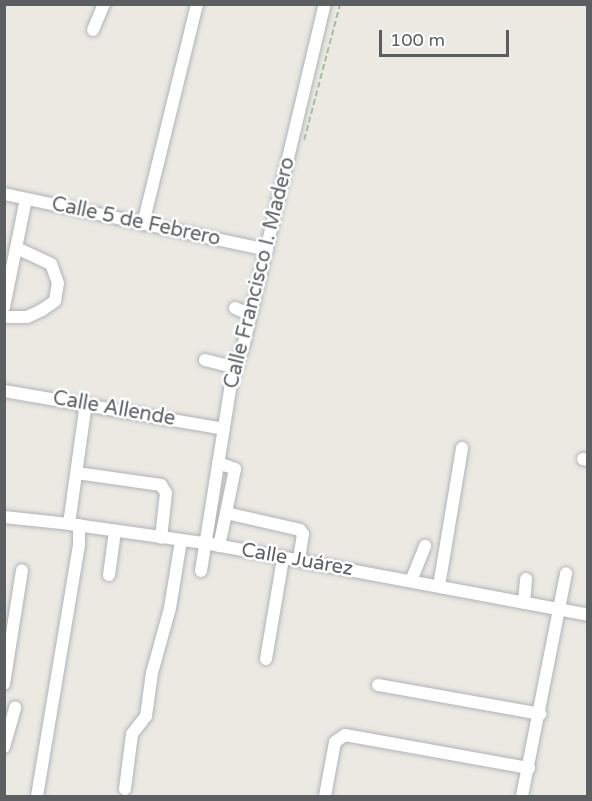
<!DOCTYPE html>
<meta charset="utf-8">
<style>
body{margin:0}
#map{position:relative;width:592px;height:801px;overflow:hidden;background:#ece9e3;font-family:"Varela Round",sans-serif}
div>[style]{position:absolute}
.path>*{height:1.5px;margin-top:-0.75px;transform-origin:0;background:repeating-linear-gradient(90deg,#9bc3a2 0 6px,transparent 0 9px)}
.roads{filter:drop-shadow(0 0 2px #b0b4b7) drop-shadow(0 0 2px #b0b4b7)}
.minor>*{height:12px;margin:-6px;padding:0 6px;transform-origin:6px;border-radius:6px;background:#fff}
span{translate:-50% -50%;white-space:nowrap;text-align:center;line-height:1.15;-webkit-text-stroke:5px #fff;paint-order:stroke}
.street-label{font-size:20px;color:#5b5f62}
.frame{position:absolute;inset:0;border:6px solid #5b5f62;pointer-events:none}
.scale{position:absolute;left:379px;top:30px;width:130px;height:27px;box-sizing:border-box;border:3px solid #5b5f62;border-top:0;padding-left:8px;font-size:18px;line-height:21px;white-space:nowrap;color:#5b5f62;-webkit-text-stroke:4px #fff;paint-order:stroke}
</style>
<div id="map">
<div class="path">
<div style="left:304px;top:140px;width:141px;rotate:-75.2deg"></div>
</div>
<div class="roads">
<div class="minor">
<div style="left:93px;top:30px;width:28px;rotate:-67deg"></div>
<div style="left:4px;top:194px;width:269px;rotate:12deg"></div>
<div style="left:143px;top:224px;width:227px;rotate:-76.2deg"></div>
<div style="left:4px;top:307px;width:110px;rotate:-78.5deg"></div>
<div style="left:235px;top:308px;width:17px;rotate:24deg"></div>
<div style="left:4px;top:317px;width:23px"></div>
<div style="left:27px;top:317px;width:17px;rotate:-25deg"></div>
<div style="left:42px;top:310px;width:16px;rotate:-35deg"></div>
<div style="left:55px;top:301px;width:18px;rotate:-81deg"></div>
<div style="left:58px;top:283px;width:20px;rotate:-110deg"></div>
<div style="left:51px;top:264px;width:38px;rotate:-155deg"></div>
<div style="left:205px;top:360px;width:32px;rotate:14deg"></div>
<div style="left:4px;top:391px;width:223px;rotate:9.8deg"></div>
<div style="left:583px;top:459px;width:5px;rotate:11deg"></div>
<div style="left:218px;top:463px;width:18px;rotate:19deg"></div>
<div style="left:235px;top:469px;width:45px;rotate:101.6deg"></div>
<div style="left:77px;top:473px;width:85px;rotate:8.1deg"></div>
<div style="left:161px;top:485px;width:9px;rotate:58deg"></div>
<div style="left:166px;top:493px;width:45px;rotate:96.3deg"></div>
<div style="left:4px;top:517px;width:65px;rotate:6.1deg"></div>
<div style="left:69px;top:524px;width:137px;rotate:8deg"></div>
<div style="left:205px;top:543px;width:390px;rotate:10.6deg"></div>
<div style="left:69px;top:524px;width:122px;rotate:-82deg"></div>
<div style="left:219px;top:546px;width:34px;rotate:-78deg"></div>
<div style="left:226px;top:513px;width:76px;rotate:12.9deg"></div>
<div style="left:300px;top:530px;width:5px;rotate:53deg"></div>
<div style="left:303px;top:534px;width:26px;rotate:99deg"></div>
<div style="left:201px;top:571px;width:190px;rotate:-80.9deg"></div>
<div style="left:231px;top:383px;width:42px;rotate:-72deg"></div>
<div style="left:244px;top:343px;width:349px;rotate:-76.6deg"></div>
<div style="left:109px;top:575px;width:44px;rotate:-82.2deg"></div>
<div style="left:411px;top:581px;width:38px;rotate:-68deg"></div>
<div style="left:439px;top:586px;width:140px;rotate:-80.5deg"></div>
<div style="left:524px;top:603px;width:24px;rotate:-85deg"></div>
<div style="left:266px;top:659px;width:102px;rotate:-80.4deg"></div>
<div style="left:4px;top:684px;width:115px;rotate:-81deg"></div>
<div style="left:378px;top:685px;width:165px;rotate:10.1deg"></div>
<div style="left:4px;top:747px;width:41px;rotate:-74.2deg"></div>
<div style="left:125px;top:789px;width:55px;rotate:-82.7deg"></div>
<div style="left:132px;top:734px;width:23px;rotate:-52deg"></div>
<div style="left:146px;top:716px;width:43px;rotate:-82.1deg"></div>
<div style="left:152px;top:673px;width:67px;rotate:-74.5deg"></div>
<div style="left:170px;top:608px;width:68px;rotate:-80.7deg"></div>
<div style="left:37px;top:796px;width:254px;rotate:-80.5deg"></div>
<div style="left:79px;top:545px;width:20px;rotate:-90deg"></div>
<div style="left:325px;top:796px;width:55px;rotate:-79.5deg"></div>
<div style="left:335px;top:742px;width:12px;rotate:-35deg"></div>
<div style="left:345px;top:735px;width:187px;rotate:10.2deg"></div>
<div style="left:522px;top:796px;width:227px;rotate:-78.8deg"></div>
</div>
</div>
<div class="street-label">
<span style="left:136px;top:222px;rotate:12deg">Calle 5 de Febrero</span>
<span style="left:260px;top:273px;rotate:-76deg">Calle Francisco I. Madero</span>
<span style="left:114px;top:409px;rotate:10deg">Calle Allende</span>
<span style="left:297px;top:560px;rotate:10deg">Calle Juárez</span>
</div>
<div class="frame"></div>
<div class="scale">100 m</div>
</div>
